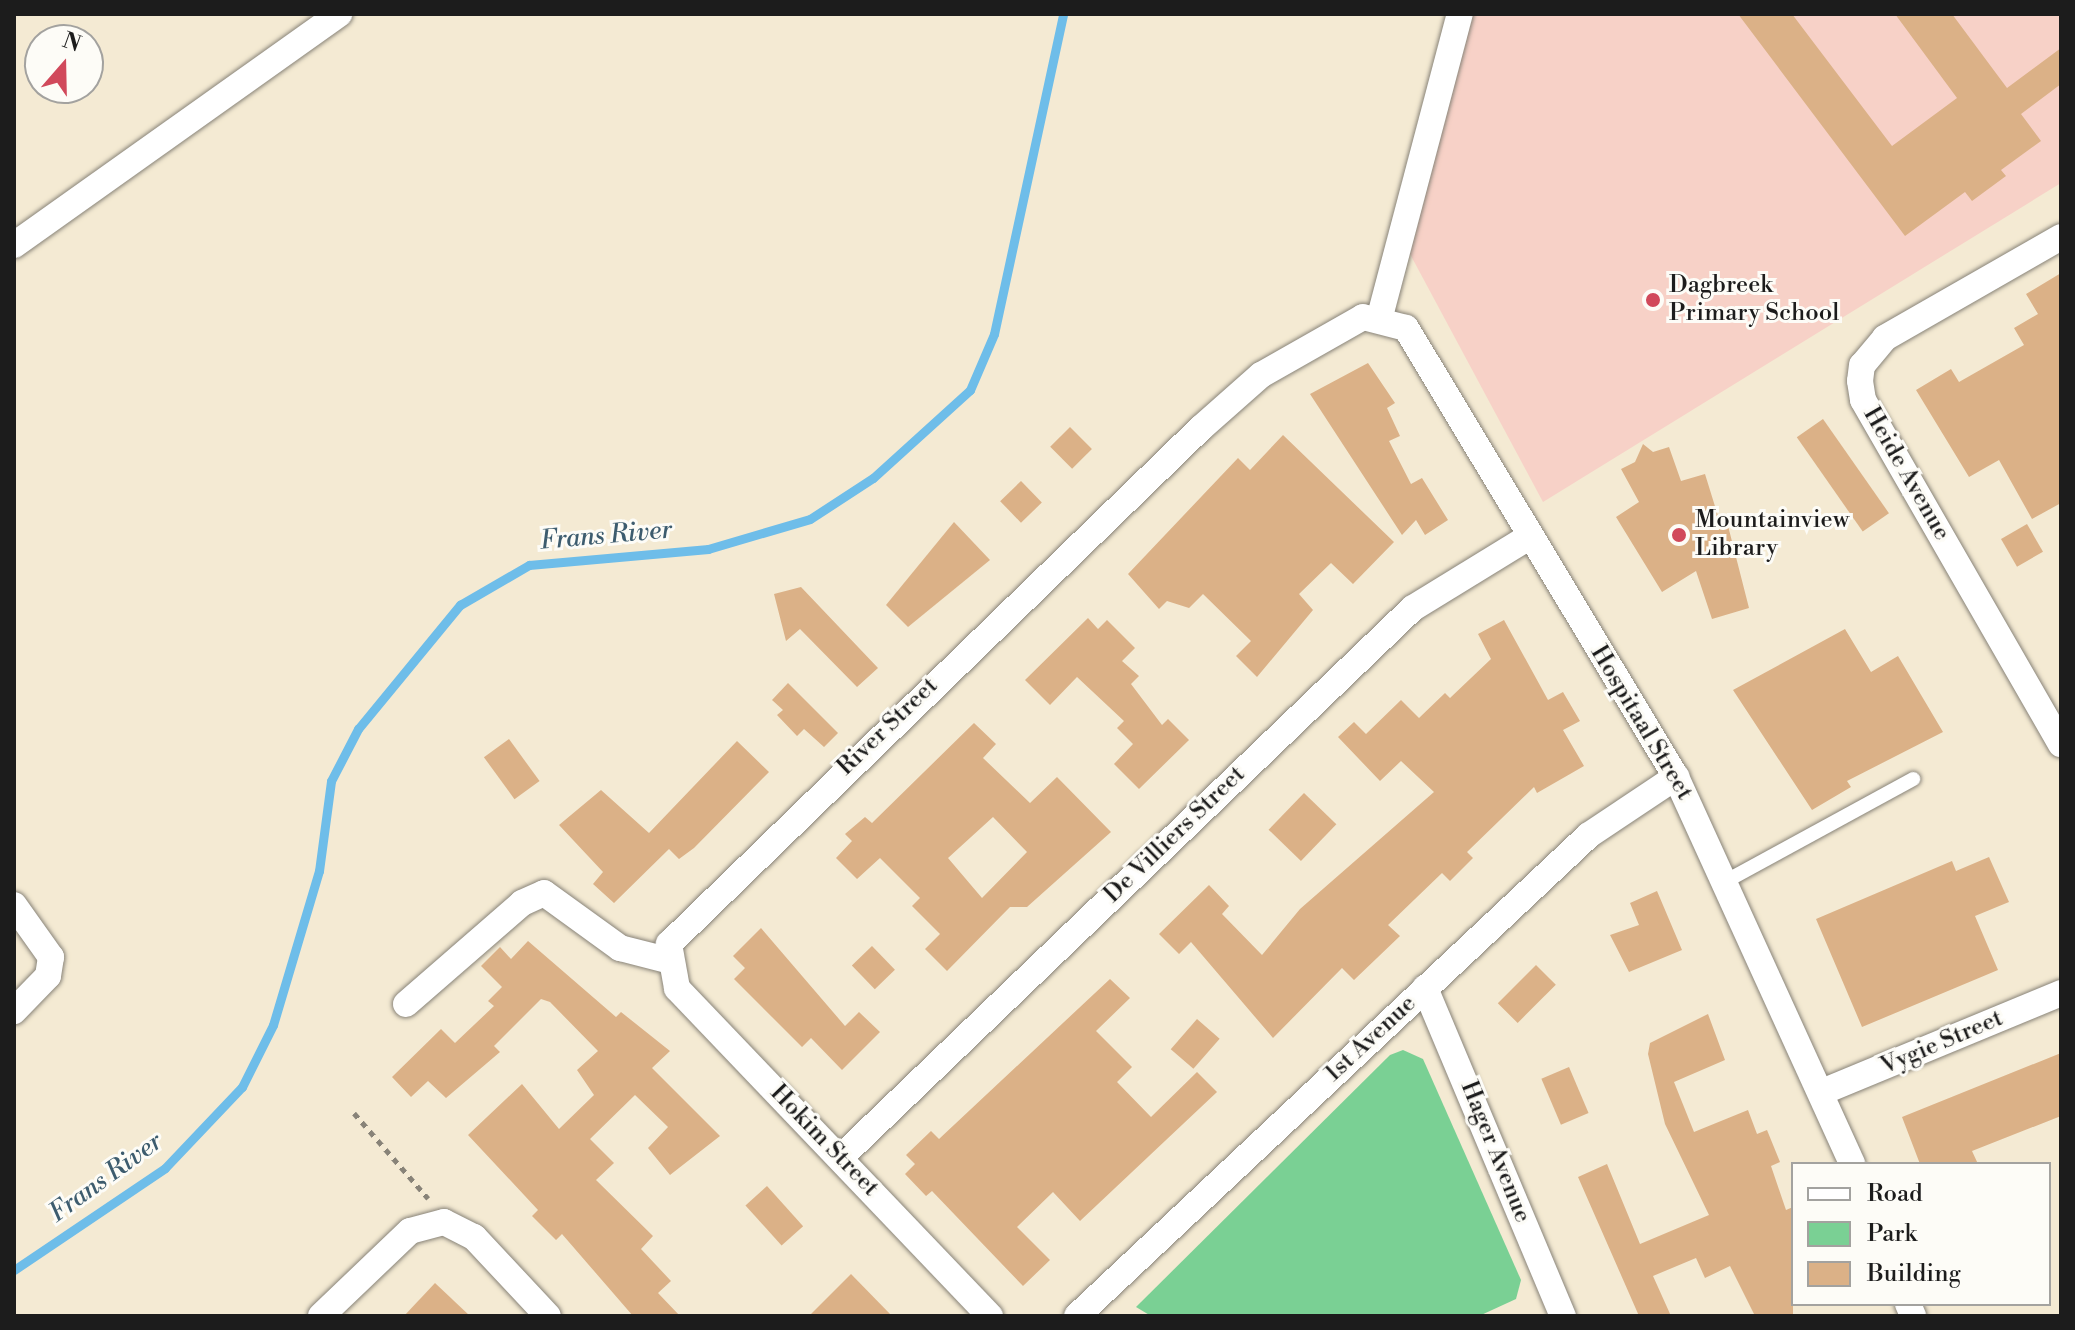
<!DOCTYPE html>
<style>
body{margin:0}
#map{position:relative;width:2075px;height:1330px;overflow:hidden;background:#f4ead3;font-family:"Libre Bodoni",serif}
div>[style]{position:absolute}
.built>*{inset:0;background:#f7d1c7}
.green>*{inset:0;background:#7ad094}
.stream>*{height:9px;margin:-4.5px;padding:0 4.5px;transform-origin:4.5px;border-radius:4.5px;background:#6ebde9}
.building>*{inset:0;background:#dbb187;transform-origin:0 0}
.path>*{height:5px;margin-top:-2.5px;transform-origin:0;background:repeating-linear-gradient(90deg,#888378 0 6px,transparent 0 12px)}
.roads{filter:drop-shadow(0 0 2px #888378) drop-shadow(0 0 2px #888378)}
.lane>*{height:14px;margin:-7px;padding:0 7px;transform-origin:7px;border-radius:7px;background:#fff}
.street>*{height:26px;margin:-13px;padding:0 13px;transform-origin:13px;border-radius:13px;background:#fff}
.dots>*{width:22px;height:22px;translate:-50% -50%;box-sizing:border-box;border:4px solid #fdfcf7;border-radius:50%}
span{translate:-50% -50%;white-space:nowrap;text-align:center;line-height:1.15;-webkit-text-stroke:6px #fdfcf7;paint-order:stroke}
.poi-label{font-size:24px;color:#1c1c1c}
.left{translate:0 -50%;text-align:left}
.street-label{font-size:24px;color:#1c1c1c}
.water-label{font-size:26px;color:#3d5c6e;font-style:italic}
.frame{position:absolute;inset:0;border:16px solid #1c1c1c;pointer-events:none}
.legend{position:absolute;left:1791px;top:1162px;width:260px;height:144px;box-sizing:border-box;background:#fdfcf7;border:2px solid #a3a29f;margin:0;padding:10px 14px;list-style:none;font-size:24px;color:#1c1c1c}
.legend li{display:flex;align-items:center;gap:16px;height:40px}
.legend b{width:40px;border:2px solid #a3a29f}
.north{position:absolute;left:24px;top:24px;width:80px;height:80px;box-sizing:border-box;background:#fdfcf7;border:2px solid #a3a29f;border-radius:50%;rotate:20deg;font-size:22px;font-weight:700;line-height:32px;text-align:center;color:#1c1c1c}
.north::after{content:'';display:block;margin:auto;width:28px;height:36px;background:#d1495b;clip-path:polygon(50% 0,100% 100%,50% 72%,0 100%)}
</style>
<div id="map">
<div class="built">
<div style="clip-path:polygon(1473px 14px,2061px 14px,2061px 183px,1543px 502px,1410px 254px)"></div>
</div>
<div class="green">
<div style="clip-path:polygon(1403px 1050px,1423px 1059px,1521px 1280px,1516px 1299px,1479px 1316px,1151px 1316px,1136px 1307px,1390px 1055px)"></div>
</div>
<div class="stream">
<div style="left:14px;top:1270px;width:182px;rotate:-34deg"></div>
<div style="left:165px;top:1168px;width:112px;rotate:-46.5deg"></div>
<div style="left:242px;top:1087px;width:69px;rotate:-63.4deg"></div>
<div style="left:273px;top:1025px;width:161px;rotate:-73.4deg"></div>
<div style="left:319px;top:871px;width:91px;rotate:-82.4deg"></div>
<div style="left:331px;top:781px;width:59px;rotate:-62.6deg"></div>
<div style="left:358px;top:729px;width:161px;rotate:-50.6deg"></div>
<div style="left:460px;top:605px;width:80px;rotate:-30.1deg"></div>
<div style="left:529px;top:565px;width:180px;rotate:-5.1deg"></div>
<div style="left:708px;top:549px;width:106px;rotate:-16.4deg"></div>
<div style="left:810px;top:519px;width:75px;rotate:-33.1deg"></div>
<div style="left:873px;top:478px;width:131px;rotate:-42.2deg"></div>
<div style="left:970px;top:390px;width:61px;rotate:-66.8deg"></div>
<div style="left:994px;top:334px;width:327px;rotate:-77.8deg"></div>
</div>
<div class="building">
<div style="clip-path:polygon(1738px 14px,1792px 14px,1892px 146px,1957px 98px,1895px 14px,1952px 14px,2007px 88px,2061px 48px,2061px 84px,2021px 114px,2041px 141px,2001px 170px,2006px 176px,1972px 201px,1965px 192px,1905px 236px)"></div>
<div style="clip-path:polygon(2061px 273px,2061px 503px,2032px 519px,1999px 460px,1969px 477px,1916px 390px,1951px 369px,1959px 382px,2024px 345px,2014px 328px,2038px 314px,2026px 294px)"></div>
<div style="clip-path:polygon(1368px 363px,1395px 403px,1387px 408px,1400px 436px,1389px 441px,1411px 484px,1422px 478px,1448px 520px,1425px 535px,1416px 520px,1402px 535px,1310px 394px)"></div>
<div style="left:1823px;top:419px;width:115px;height:32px;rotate:55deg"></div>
<div style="left:1070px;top:427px;width:31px;height:28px;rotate:45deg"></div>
<div style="clip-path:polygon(1283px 435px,1394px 542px,1353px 584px,1331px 563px,1299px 594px,1313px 610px,1257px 677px,1236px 656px,1251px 641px,1203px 594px,1189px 608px,1167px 601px,1159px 609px,1128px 574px,1238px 458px,1250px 470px)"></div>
<div style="clip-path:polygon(1643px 444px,1653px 452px,1669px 447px,1681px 481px,1705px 474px,1718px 516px,1725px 514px,1749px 608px,1712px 619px,1696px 571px,1662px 592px,1616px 517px,1639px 502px,1621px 469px,1635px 462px)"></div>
<div style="left:1021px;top:481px;width:30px;height:29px;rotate:46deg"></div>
<div style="clip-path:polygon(954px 522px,990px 560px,908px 627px,886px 605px)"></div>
<div style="left:2027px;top:524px;width:32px;height:30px;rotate:60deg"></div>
<div style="clip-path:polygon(801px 587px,878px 668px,857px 687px,800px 629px,786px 641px,774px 594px)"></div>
<div style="clip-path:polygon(1088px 618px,1098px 629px,1107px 620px,1135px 648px,1122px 661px,1139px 676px,1131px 684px,1162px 725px,1168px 719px,1189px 740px,1139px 789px,1114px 764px,1133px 744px,1117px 728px,1124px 721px,1077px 677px,1050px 705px,1025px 680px)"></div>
<div style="clip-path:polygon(1504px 620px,1548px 700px,1563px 692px,1580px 721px,1563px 730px,1584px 766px,1537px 793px,1534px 787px,1467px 852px,1473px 858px,1450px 881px,1442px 873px,1388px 925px,1400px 936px,1354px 980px,1342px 968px,1273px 1038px,1191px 942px,1179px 954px,1159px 934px,1209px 885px,1229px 906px,1222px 914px,1262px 955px,1300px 909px,1434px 792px,1401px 761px,1380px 781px,1338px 737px,1354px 722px,1366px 734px,1401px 700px,1419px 718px,1445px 693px,1450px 698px,1491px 659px,1478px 634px)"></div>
<div style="clip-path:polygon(1845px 629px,1871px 672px,1898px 656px,1943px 732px,1847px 781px,1851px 787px,1812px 810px,1733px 690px)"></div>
<div style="clip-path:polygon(788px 683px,838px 733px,824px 747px,804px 729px,797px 736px,777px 715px,783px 710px,772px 700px)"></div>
<div style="clip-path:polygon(evenodd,974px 723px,996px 744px,983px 758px,1030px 803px,1057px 777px,1111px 832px,1027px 907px,1010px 907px,947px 971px,925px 949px,940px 934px,912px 906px,920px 898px,880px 858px,857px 879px,836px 858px,852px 841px,845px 834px,865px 817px,872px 823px,974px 723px,993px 817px,1027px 852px,982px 898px,948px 858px,993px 817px)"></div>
<div style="left:509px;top:739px;width:52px;height:31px;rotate:54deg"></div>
<div style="clip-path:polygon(737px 741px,769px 772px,694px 848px,679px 859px,669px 849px,614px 903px,593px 884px,603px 872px,559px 825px,601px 790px,649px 833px)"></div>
<div style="left:1304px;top:793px;width:45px;height:51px;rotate:44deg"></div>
<div style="clip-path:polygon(1989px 857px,2009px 902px,1975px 916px,1998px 970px,1862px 1027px,1816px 919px,1952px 861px,1956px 871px)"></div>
<div style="clip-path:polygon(1657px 891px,1682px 950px,1629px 972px,1610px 935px,1639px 925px,1630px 903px)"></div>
<div style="clip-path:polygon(761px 928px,845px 1026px,859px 1012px,880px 1032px,842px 1070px,811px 1038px,802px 1047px,734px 979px,745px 968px,733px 956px)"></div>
<div style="clip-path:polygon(528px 941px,616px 1017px,621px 1012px,670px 1051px,652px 1068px,720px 1136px,670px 1175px,648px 1148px,668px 1127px,635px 1095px,590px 1139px,614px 1163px,596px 1180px,653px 1236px,641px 1249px,671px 1281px,658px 1293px,680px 1316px,633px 1316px,562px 1234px,556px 1240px,532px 1216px,538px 1210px,468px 1135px,522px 1084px,559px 1129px,594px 1095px,577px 1070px,598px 1051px,550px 1002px,541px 999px,494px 1046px,500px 1052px,446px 1098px,428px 1081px,411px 1097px,392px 1077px,441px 1029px,455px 1043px,494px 1006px,488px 1001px,502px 987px,481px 966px,500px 947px,511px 959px)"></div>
<div style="left:872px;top:946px;width:33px;height:28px;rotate:46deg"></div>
<div style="left:1536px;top:965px;width:28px;height:54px;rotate:45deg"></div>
<div style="clip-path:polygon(1110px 979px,1130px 998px,1096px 1031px,1132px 1067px,1117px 1082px,1151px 1117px,1197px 1072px,1217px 1092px,1080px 1221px,1053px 1192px,1017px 1227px,1050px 1260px,1023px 1286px,932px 1191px,926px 1196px,905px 1174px,915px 1164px,906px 1155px,931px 1131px,939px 1139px)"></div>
<div style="clip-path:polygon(1708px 1014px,1725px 1060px,1674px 1082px,1694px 1132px,1748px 1110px,1757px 1134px,1767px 1130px,1780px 1162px,1771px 1166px,1786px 1210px,1793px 1207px,1793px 1316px,1755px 1316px,1730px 1266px,1705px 1278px,1696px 1258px,1653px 1276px,1671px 1316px,1639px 1316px,1578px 1177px,1607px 1164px,1640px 1244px,1709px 1215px,1665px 1124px,1648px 1054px,1650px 1043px)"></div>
<div style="left:1197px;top:1019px;width:30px;height:40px;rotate:41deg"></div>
<div style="clip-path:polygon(2061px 1053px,2061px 1116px,1972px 1151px,1978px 1164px,1920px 1164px,1902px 1117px)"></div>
<div style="left:1569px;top:1067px;width:50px;height:30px;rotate:67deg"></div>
<div style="left:767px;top:1186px;width:54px;height:29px;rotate:48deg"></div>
<div style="clip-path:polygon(851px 1274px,892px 1316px,809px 1316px)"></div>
<div style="clip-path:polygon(435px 1283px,470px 1316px,404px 1316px)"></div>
</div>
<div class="path">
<div style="left:354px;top:1113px;width:113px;rotate:49deg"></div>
</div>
<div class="roads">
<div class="lane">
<div style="left:1728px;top:880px;width:211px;rotate:-28.6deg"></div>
</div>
<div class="street">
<div style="left:2061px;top:237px;width:203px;rotate:150.2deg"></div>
<div style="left:1885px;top:338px;width:35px;rotate:130deg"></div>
<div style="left:1862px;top:365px;width:16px;rotate:97deg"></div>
<div style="left:1860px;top:381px;width:19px;rotate:81deg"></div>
<div style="left:1863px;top:400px;width:397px;rotate:60.1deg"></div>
<div style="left:14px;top:245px;width:399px;rotate:-35.4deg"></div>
<div style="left:1380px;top:316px;width:312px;rotate:-75.2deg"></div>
<div style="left:14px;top:905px;width:64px;rotate:54.6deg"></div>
<div style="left:51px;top:957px;width:19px;rotate:99deg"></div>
<div style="left:48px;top:976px;width:49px;rotate:134.2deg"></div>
<div style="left:1425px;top:988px;width:356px;rotate:67.2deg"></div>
<div style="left:406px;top:1004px;width:154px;rotate:-41deg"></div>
<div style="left:522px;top:903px;width:24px;rotate:-24deg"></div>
<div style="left:544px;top:893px;width:94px;rotate:35.9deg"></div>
<div style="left:620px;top:948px;width:49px;rotate:14.3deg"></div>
<div style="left:1822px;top:1092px;width:259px;rotate:-22.5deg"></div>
<div style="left:840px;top:1158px;width:794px;rotate:-43.83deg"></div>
<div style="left:1413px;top:608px;width:136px;rotate:-31.5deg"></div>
<div style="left:1908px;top:1304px;width:13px;rotate:67deg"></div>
<div style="left:321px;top:1316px;width:123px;rotate:-43.7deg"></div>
<div style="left:410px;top:1231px;width:35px;rotate:-15deg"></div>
<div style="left:444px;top:1222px;width:34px;rotate:27deg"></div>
<div style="left:474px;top:1237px;width:108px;rotate:46.9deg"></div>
<div style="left:990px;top:1316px;width:453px;rotate:-133.7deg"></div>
<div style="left:677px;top:988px;width:45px;rotate:-100.3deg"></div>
<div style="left:669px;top:944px;width:741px;rotate:-44.13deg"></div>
<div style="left:1201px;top:428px;width:80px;rotate:-41.5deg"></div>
<div style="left:1261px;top:375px;width:117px;rotate:-29.6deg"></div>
<div style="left:1363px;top:317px;width:44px;rotate:14.3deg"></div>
<div style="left:1406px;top:328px;width:524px;rotate:58.98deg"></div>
<div style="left:1676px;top:777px;width:425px;rotate:65.5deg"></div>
<div style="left:1077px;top:1316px;width:702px;rotate:-43.21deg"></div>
<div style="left:1589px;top:835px;width:105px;rotate:-33.7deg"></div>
</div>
</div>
<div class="dots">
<div style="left:1653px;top:300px;background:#d1495b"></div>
<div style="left:1679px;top:535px;background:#d1495b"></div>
</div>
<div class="poi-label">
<span class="left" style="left:1669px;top:300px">Dagbreek<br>Primary School</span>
<span class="left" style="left:1695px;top:535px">Mountainview<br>Library</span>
</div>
<div class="street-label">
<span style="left:1906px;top:474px;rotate:60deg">Heide Avenue</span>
<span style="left:1641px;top:723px;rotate:59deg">Hospitaal Street</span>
<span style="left:888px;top:727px;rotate:-44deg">River Street</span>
<span style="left:1175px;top:835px;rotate:-44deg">De Villiers Street</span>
<span style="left:1371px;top:1039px;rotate:-43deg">1st Avenue</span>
<span style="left:1942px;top:1043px;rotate:-23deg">Vygie Street</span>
<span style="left:824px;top:1141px;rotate:46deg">Hokim Street</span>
<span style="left:1495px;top:1152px;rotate:68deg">Hager Avenue</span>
</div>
<div class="water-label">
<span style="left:606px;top:536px;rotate:-5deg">Frans River</span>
<span style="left:106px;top:1178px;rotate:-36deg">Frans River</span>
</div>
<div class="frame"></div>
<ul class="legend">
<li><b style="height:10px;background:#fff"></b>Road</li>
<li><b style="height:22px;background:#7ad094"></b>Park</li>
<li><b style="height:22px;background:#dbb187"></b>Building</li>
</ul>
<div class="north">N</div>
</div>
